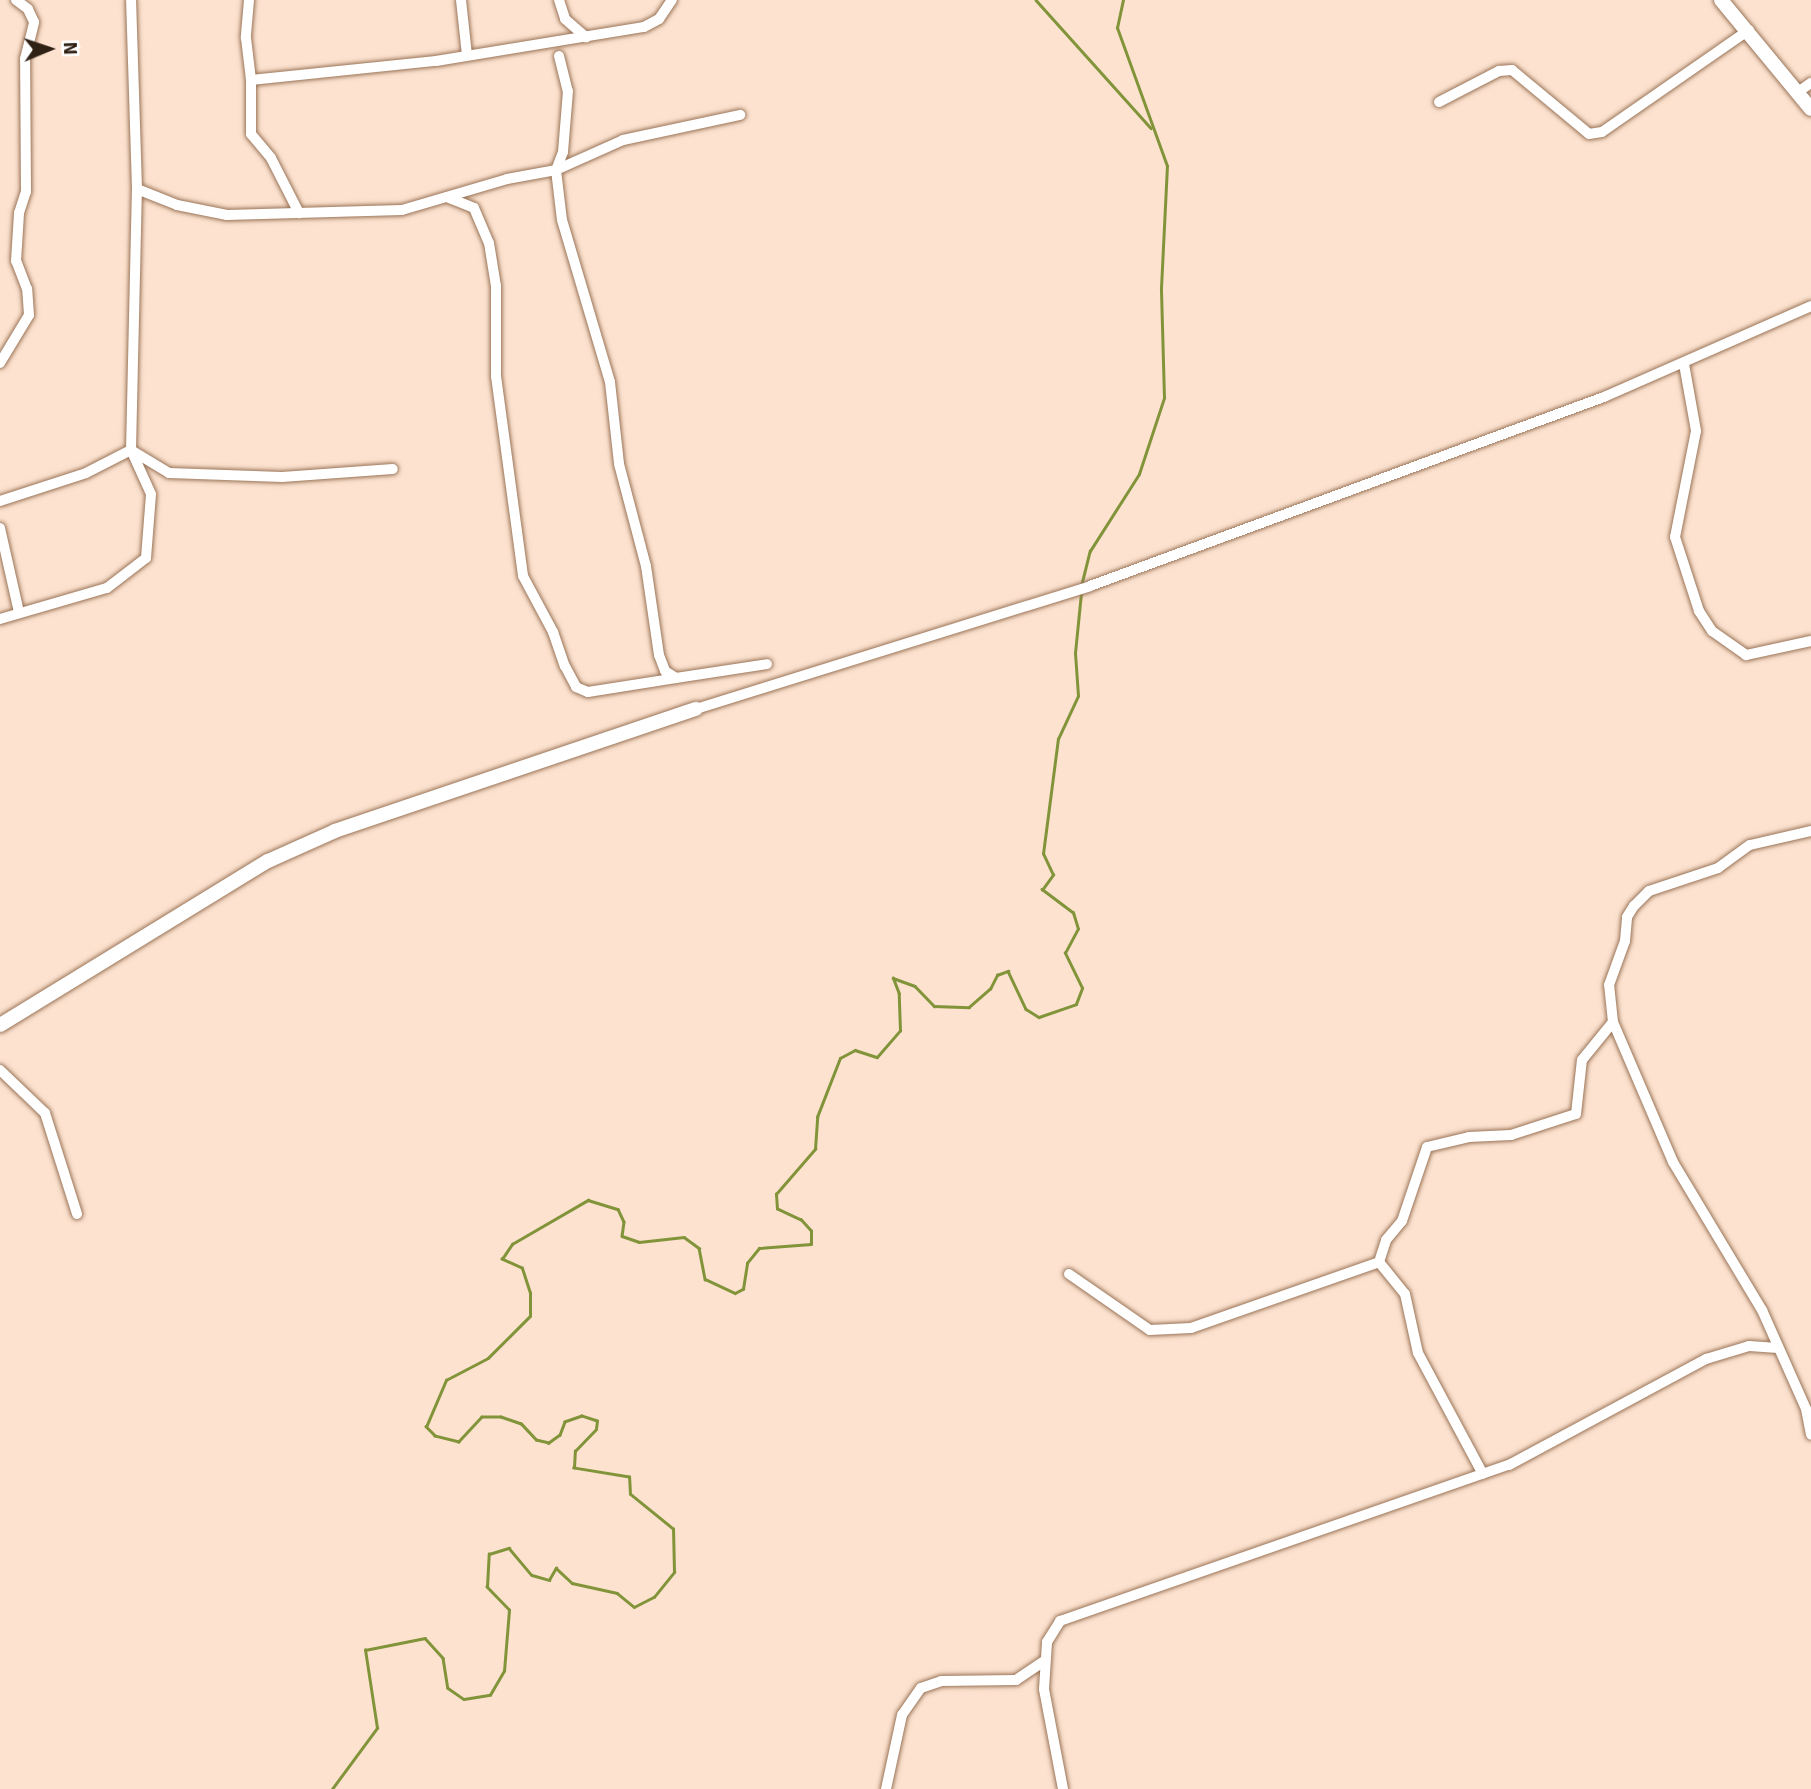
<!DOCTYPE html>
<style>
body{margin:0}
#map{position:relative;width:1811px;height:1789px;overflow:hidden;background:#fce2cf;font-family:Signika,sans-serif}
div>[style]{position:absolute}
.stream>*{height:2.5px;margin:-1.25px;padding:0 1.25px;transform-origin:1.25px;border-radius:1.25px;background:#829439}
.roads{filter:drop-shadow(0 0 2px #9a7457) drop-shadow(0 0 2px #9a7457)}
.street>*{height:10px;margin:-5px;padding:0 5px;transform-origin:5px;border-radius:5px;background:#fff}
.secondary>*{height:14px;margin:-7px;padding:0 7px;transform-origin:7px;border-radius:7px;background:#fff}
span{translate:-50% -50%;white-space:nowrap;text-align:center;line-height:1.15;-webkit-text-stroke:6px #fff;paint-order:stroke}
.north{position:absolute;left:14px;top:14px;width:70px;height:70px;-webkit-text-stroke:5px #fff;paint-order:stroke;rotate:88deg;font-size:19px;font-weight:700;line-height:28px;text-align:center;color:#302115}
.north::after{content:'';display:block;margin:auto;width:24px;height:32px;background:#302115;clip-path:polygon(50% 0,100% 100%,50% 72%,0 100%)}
</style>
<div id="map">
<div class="stream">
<div style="left:1036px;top:0;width:172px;rotate:48.1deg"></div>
<div style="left:1081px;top:586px;width:36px;rotate:-76deg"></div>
<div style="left:1090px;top:551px;width:91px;rotate:-57.5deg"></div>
<div style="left:1139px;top:474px;width:80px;rotate:-71.8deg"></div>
<div style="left:1164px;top:398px;width:110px;rotate:-91.6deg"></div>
<div style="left:1161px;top:288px;width:122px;rotate:-87.2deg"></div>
<div style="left:1167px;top:166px;width:147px;rotate:-109.9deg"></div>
<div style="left:1117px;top:28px;width:29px;rotate:-78deg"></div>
<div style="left:332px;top:1789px;width:76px;rotate:-53.6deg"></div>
<div style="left:377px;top:1728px;width:79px;rotate:-98.7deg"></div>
<div style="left:365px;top:1650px;width:61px;rotate:-11.3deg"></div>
<div style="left:425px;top:1638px;width:27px;rotate:48deg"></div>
<div style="left:443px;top:1658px;width:30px;rotate:81deg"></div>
<div style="left:448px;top:1688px;width:19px;rotate:35deg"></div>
<div style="left:464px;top:1699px;width:26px;rotate:-9deg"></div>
<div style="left:490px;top:1695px;width:28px;rotate:-60deg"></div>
<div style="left:504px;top:1671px;width:61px;rotate:-85.3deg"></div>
<div style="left:509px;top:1610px;width:32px;rotate:-134deg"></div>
<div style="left:487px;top:1587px;width:33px;rotate:-87deg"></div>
<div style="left:489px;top:1554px;width:21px;rotate:-17deg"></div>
<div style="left:509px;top:1548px;width:35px;rotate:50deg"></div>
<div style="left:532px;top:1575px;width:18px;rotate:16deg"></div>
<div style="left:549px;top:1580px;width:14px;rotate:-60deg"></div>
<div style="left:556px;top:1568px;width:22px;rotate:43deg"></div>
<div style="left:572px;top:1583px;width:46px;rotate:12.5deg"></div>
<div style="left:617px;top:1593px;width:22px;rotate:39deg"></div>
<div style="left:634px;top:1607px;width:22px;rotate:-27deg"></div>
<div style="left:654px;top:1597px;width:32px;rotate:-51deg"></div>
<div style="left:674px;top:1572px;width:43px;rotate:-91.3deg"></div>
<div style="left:673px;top:1529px;width:55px;rotate:-140.9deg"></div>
<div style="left:630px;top:1494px;width:17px;rotate:-93deg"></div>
<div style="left:629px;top:1477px;width:56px;rotate:-170.7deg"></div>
<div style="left:574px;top:1468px;width:17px;rotate:-87deg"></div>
<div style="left:575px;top:1451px;width:30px;rotate:-46deg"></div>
<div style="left:596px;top:1429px;width:8px;rotate:-83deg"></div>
<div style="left:597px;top:1421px;width:16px;rotate:-162deg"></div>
<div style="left:582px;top:1416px;width:18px;rotate:161deg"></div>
<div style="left:565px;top:1422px;width:14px;rotate:111deg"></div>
<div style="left:560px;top:1435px;width:14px;rotate:144deg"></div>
<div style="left:549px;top:1443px;width:13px;rotate:-167deg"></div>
<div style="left:536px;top:1440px;width:22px;rotate:-133deg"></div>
<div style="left:521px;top:1424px;width:21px;rotate:-161deg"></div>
<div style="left:501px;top:1417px;width:19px;rotate:180deg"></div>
<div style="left:482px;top:1417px;width:34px;rotate:133deg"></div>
<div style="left:459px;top:1442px;width:25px;rotate:-166deg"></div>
<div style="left:435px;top:1436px;width:13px;rotate:-135deg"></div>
<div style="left:426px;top:1427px;width:51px;rotate:-66.9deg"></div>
<div style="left:446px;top:1380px;width:47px;rotate:-27.6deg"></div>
<div style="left:488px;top:1358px;width:59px;rotate:-45deg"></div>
<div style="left:530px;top:1316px;width:23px;rotate:-90deg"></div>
<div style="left:530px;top:1293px;width:26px;rotate:-108deg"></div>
<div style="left:522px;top:1268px;width:22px;rotate:-156deg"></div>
<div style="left:502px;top:1259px;width:18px;rotate:-56deg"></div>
<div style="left:512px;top:1244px;width:88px;rotate:-30.1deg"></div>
<div style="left:588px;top:1200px;width:31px;rotate:17deg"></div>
<div style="left:618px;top:1209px;width:14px;rotate:65deg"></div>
<div style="left:624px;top:1222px;width:14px;rotate:98deg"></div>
<div style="left:622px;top:1236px;width:18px;rotate:19deg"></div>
<div style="left:639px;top:1242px;width:45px;rotate:-6.3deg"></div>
<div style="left:684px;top:1237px;width:19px;rotate:36deg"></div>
<div style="left:699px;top:1248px;width:32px;rotate:79deg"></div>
<div style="left:705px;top:1279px;width:33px;rotate:25deg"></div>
<div style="left:735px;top:1293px;width:9px;rotate:-27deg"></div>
<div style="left:743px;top:1289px;width:26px;rotate:-81deg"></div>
<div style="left:747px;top:1263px;width:19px;rotate:-51deg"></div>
<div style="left:759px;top:1248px;width:52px;rotate:-4.4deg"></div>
<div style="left:811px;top:1244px;width:13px;rotate:-90deg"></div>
<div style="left:811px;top:1231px;width:15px;rotate:-132deg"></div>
<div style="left:801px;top:1220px;width:26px;rotate:-155deg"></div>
<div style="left:777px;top:1209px;width:15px;rotate:-94deg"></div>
<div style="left:776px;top:1194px;width:60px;rotate:-49.1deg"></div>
<div style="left:815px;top:1149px;width:32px;rotate:-86deg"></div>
<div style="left:817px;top:1117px;width:63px;rotate:-68.7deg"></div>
<div style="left:840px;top:1058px;width:17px;rotate:-28deg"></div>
<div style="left:855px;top:1050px;width:23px;rotate:18deg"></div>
<div style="left:877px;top:1057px;width:35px;rotate:-49deg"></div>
<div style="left:900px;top:1031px;width:37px;rotate:-92deg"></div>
<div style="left:899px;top:994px;width:17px;rotate:-111deg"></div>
<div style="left:893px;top:978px;width:23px;rotate:20deg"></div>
<div style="left:915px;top:986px;width:28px;rotate:46deg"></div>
<div style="left:934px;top:1006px;width:35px;rotate:2deg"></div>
<div style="left:969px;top:1007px;width:28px;rotate:-41deg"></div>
<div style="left:990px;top:989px;width:16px;rotate:-63deg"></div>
<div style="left:997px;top:975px;width:12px;rotate:-20deg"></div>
<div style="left:1008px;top:971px;width:42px;rotate:64.7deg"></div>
<div style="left:1026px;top:1009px;width:15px;rotate:32deg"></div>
<div style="left:1039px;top:1017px;width:39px;rotate:-19deg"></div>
<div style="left:1076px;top:1004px;width:17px;rotate:-69deg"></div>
<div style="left:1082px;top:988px;width:39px;rotate:-116deg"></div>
<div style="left:1065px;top:953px;width:27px;rotate:-62deg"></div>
<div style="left:1078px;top:929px;width:17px;rotate:-107deg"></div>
<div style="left:1073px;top:913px;width:39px;rotate:-143deg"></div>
<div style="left:1042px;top:890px;width:19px;rotate:-54deg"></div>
<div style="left:1053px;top:875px;width:23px;rotate:-115deg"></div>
<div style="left:1043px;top:854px;width:116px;rotate:-82.6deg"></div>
<div style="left:1058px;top:739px;width:47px;rotate:-65.1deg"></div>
<div style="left:1078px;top:696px;width:43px;rotate:-94deg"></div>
<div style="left:1075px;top:653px;width:60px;rotate:-84.3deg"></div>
</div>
<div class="roads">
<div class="street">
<div style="left:249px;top:0;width:38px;rotate:95deg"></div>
<div style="left:246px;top:38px;width:42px;rotate:83.2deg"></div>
<div style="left:251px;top:80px;width:54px;rotate:90deg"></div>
<div style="left:251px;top:134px;width:31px;rotate:50deg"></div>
<div style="left:271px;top:158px;width:62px;rotate:63deg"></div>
<div style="left:461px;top:0;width:55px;rotate:83.8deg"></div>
<div style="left:559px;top:0;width:20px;rotate:72deg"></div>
<div style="left:565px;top:19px;width:28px;rotate:41deg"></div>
<div style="left:559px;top:56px;width:36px;rotate:76deg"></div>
<div style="left:568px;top:91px;width:61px;rotate:94.7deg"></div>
<div style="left:563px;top:152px;width:19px;rotate:111deg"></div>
<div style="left:556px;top:170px;width:50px;rotate:83.2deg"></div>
<div style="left:562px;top:220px;width:169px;rotate:73.5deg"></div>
<div style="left:610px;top:382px;width:82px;rotate:83.7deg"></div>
<div style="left:619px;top:464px;width:106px;rotate:75.2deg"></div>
<div style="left:646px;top:566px;width:90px;rotate:81.7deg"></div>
<div style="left:659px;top:655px;width:17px;rotate:69deg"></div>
<div style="left:665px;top:671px;width:13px;rotate:32deg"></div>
<div style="left:676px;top:678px;width:92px;rotate:-8.7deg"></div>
<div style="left:251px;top:80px;width:186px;rotate:-5.9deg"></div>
<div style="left:436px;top:61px;width:211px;rotate:-9.3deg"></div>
<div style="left:644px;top:27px;width:17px;rotate:-28deg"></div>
<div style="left:659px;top:19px;width:23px;rotate:-56deg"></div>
<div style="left:1798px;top:92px;width:16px;rotate:-35deg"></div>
<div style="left:1439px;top:102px;width:68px;rotate:-27.3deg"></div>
<div style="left:1499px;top:71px;width:13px;rotate:-4deg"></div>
<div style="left:1512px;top:70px;width:100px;rotate:39.7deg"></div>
<div style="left:1589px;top:134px;width:13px;rotate:-9deg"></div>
<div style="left:1602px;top:132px;width:179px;rotate:-34.8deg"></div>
<div style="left:137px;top:189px;width:43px;rotate:21.8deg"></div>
<div style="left:177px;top:205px;width:51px;rotate:11.3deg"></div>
<div style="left:227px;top:215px;width:175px;rotate:-1.6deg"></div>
<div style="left:402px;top:210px;width:109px;rotate:-16.4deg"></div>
<div style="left:507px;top:179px;width:50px;rotate:-10.4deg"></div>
<div style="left:556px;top:170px;width:73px;rotate:-24.1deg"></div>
<div style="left:623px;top:140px;width:120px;rotate:-12.1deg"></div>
<div style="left:447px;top:197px;width:29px;rotate:22deg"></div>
<div style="left:474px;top:208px;width:38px;rotate:67deg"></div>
<div style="left:489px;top:243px;width:44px;rotate:80.8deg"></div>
<div style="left:496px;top:286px;width:90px;rotate:90deg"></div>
<div style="left:496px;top:376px;width:202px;rotate:82.3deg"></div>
<div style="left:523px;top:576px;width:64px;rotate:61.8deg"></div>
<div style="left:553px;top:632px;width:36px;rotate:71deg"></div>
<div style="left:565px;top:666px;width:24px;rotate:62deg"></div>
<div style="left:576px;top:687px;width:13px;rotate:23deg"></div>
<div style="left:588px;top:692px;width:89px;rotate:-9deg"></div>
<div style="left:0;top:363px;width:56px;rotate:-58.9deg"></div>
<div style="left:29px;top:315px;width:26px;rotate:-94deg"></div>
<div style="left:27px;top:289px;width:30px;rotate:-111deg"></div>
<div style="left:16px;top:261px;width:48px;rotate:-86.4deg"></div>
<div style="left:19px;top:213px;width:22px;rotate:-72deg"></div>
<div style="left:26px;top:192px;width:133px;rotate:-90.4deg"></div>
<div style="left:25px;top:59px;width:38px;rotate:-76deg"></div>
<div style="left:34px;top:22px;width:14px;rotate:-115deg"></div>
<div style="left:28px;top:9px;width:15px;rotate:-143deg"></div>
<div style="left:1684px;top:364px;width:68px;rotate:79.8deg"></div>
<div style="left:1696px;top:431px;width:108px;rotate:101.2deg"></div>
<div style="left:1675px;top:537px;width:78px;rotate:72deg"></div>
<div style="left:1699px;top:611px;width:24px;rotate:57deg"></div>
<div style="left:1712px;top:631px;width:42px;rotate:35.2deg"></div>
<div style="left:1746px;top:655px;width:66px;rotate:-12.2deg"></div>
<div style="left:0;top:501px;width:90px;rotate:-18deg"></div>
<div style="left:86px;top:473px;width:51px;rotate:-27.1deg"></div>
<div style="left:131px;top:450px;width:44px;rotate:31.2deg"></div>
<div style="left:169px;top:473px;width:113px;rotate:2deg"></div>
<div style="left:282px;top:477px;width:111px;rotate:-4.1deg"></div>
<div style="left:0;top:528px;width:86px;rotate:77.3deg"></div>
<div style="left:0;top:619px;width:111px;rotate:-16.2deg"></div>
<div style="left:107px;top:588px;width:49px;rotate:-37.6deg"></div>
<div style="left:146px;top:558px;width:64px;rotate:-85.5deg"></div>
<div style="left:151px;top:494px;width:48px;rotate:-114.4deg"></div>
<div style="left:131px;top:450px;width:261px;rotate:-88.7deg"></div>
<div style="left:137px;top:189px;width:189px;rotate:-91.8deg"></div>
<div style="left:696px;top:709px;width:413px;rotate:-17.3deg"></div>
<div style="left:1090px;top:586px;width:548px;rotate:-20.19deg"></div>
<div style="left:1604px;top:397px;width:226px;rotate:-23.7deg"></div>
<div style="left:1613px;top:1022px;width:152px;rotate:66.8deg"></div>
<div style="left:1673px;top:1162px;width:173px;rotate:59deg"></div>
<div style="left:1762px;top:1310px;width:108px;rotate:66deg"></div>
<div style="left:1806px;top:1409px;width:26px;rotate:79deg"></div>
<div style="left:0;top:1070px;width:62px;rotate:43.7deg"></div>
<div style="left:45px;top:1113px;width:106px;rotate:72.4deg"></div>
<div style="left:1379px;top:1262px;width:41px;rotate:50.9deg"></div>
<div style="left:1405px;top:1294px;width:60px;rotate:77.6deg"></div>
<div style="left:1418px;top:1353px;width:137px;rotate:61.8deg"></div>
<div style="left:1069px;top:1274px;width:98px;rotate:34.7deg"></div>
<div style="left:1150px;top:1330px;width:41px;rotate:-2.8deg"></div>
<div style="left:1191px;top:1328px;width:199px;rotate:-19.3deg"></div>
<div style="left:1379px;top:1262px;width:23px;rotate:-72deg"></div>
<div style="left:1386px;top:1240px;width:25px;rotate:-50deg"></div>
<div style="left:1402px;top:1221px;width:78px;rotate:-71.3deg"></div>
<div style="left:1427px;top:1147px;width:43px;rotate:-13.4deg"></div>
<div style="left:1469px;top:1137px;width:42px;rotate:-2.7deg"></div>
<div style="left:1511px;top:1135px;width:68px;rotate:-17.9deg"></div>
<div style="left:1576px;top:1114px;width:54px;rotate:-83.7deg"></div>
<div style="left:1582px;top:1060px;width:49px;rotate:-50.8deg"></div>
<div style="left:1613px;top:1022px;width:37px;rotate:-96deg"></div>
<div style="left:1609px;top:985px;width:47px;rotate:-70deg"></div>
<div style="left:1625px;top:941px;width:24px;rotate:-85deg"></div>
<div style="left:1627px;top:917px;width:13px;rotate:-58deg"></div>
<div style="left:1634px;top:906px;width:21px;rotate:-45deg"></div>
<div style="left:1649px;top:891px;width:73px;rotate:-18.4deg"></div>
<div style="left:1718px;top:868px;width:39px;rotate:-36deg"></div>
<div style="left:1750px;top:845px;width:63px;rotate:-12.9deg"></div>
<div style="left:886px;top:1789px;width:76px;rotate:-77.8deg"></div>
<div style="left:902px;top:1715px;width:33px;rotate:-55deg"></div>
<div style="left:921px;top:1688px;width:21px;rotate:-19deg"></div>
<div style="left:941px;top:1681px;width:75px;rotate:-0.8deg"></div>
<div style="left:1016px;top:1680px;width:34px;rotate:-34deg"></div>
<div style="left:1063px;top:1789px;width:102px;rotate:-100.8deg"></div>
<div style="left:1044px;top:1689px;width:47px;rotate:-86.3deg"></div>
<div style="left:1047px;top:1642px;width:25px;rotate:-58deg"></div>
<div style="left:1060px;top:1621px;width:475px;rotate:-19.2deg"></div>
<div style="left:1509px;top:1465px;width:224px;rotate:-28.3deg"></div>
<div style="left:1706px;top:1359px;width:45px;rotate:-16.8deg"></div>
<div style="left:1749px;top:1346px;width:29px;rotate:4deg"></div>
</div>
<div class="secondary">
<div style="left:1721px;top:0;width:141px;rotate:50.5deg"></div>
<div style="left:0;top:1025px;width:314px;rotate:-31.5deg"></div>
<div style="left:268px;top:861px;width:73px;rotate:-24.1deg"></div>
<div style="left:335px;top:831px;width:381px;rotate:-18.7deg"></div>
</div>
</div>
<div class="north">N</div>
</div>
